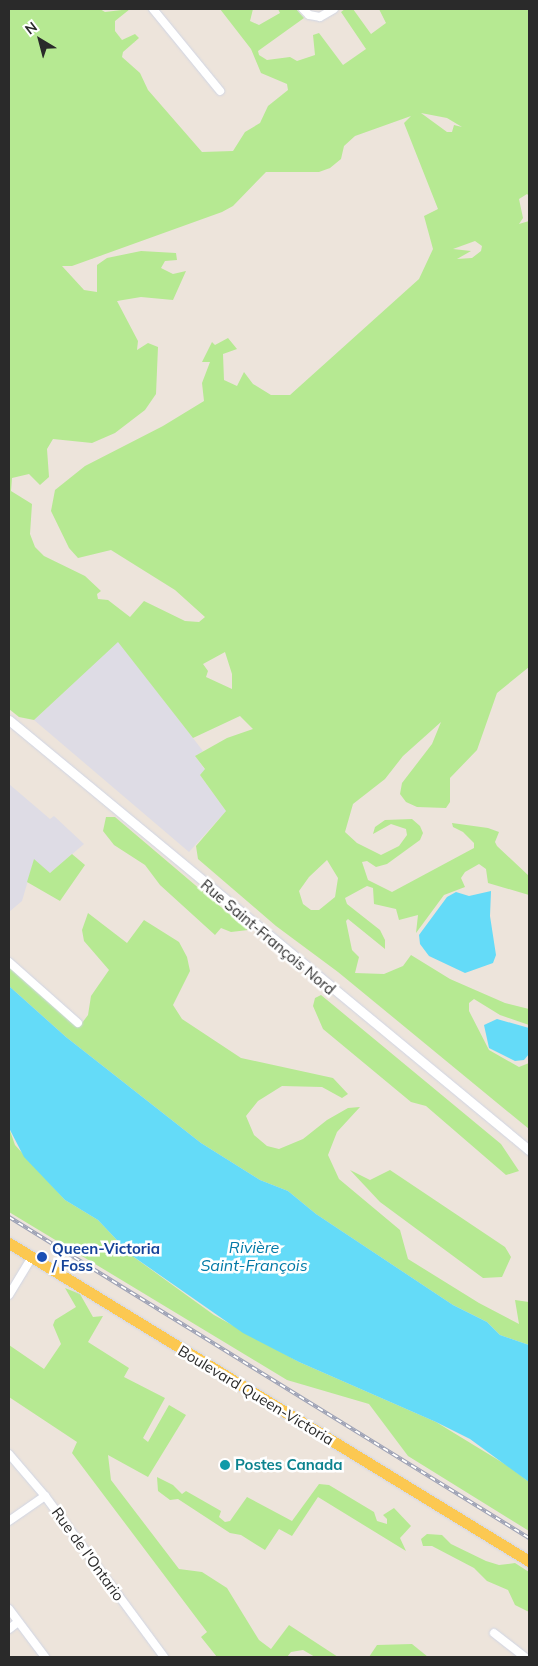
<!DOCTYPE html>
<meta charset="utf-8">
<style>
body{margin:0}
#map{position:relative;width:538px;height:1666px;overflow:hidden;background:#ede4db;font-family:Mulish,sans-serif}
div>[style]{position:absolute}
.industrial>*{inset:0;background:#dedce5}
.green>*{inset:0;background:#b6e992}
.water>*{inset:0;background:#64dbf8}
.roads{filter:drop-shadow(0 0 1px #d0d5e4) drop-shadow(0 0 1px #d0d5e4)}
.minor>*{height:8px;margin:-4px;padding:0 4px;transform-origin:4px;border-radius:4px;background:#fff}
.tertiary>*{height:9px;margin:-4.5px;padding:0 4.5px;transform-origin:4.5px;border-radius:4.5px;background:#fff}
.primary>*{height:11px;margin:-5.5px;padding:0 5.5px;transform-origin:5.5px;border-radius:5.5px;background:#fcc851}
.rail>*{height:4px;margin-top:-2px;transform-origin:0;background:repeating-linear-gradient(90deg,#fff 0 5.5px,#9da2b6 0 11px);box-sizing:border-box;border-block:1px solid #9da2b6}
.dots>*{width:14px;height:14px;translate:-50% -50%;box-sizing:border-box;border:2px solid #fff;border-radius:50%}
span{translate:-50% -50%;white-space:nowrap;text-align:center;line-height:1.15;-webkit-text-stroke:5px #fff;paint-order:stroke}
.street-label{font-size:15px;color:#2a2a2a}
.transit-label{font-size:15px;color:#164399;font-weight:700}
.left{translate:0 -50%;text-align:left}
.culture-label{font-size:15px;color:#0d838f;font-weight:700}
.water-label{font-size:16px;color:#0279a6;font-style:italic}
.frame{position:absolute;inset:0;border:10px solid #2a2a2a;pointer-events:none}
.north{position:absolute;left:15px;top:15px;width:50px;height:50px;-webkit-text-stroke:4px #fff;paint-order:stroke;rotate:323deg;font-size:14px;font-weight:700;line-height:20px;text-align:center;color:#2a2a2a}
.north::after{content:'';display:block;margin:auto;width:18px;height:22px;background:#2a2a2a;clip-path:polygon(50% 0,100% 100%,50% 72%,0 100%)}
</style>
<div id="map">
<div class="industrial">
<div style="clip-path:polygon(118px 641px,203px 751px,195px 756px,205px 770px,200px 775px,226px 811px,189px 852px,34px 720px)"></div>
<div style="clip-path:polygon(9px 784px,50px 819px,54px 816px,84px 844px,50px 873px,34px 860px,22px 901px,9px 912px)"></div>
</div>
<div class="green">
<div style="clip-path:polygon(evenodd,9px 9px,100px 9px,105px 12px,130px 9px,115px 21px,115px 31px,122px 40px,135px 34px,139px 38px,123px 52px,122px 57px,140px 73px,148px 90px,202px 152px,233px 151px,245px 132px,260px 123px,268px 106px,288px 90px,287px 84px,261px 73px,251px 49px,220px 9px,253px 9px,250px 21px,259px 25px,280px 13px,278px 9px,296px 9px,304px 18px,258px 51px,259px 55px,267px 60px,290px 57px,297px 61px,315px 55px,313px 35px,319px 33px,343px 65px,366px 49px,341px 12px,345px 9px,353px 9px,371px 34px,386px 23px,379px 9px,529px 9px,529px 196px,527px 194px,519px 199px,523px 218px,519px 224px,529px 221px,529px 667px,497px 693px,477px 750px,450px 778px,450px 802px,446px 808px,417px 807px,406px 802px,400px 794px,402px 783px,432px 744px,441px 722px,403px 756px,385px 779px,353px 804px,345px 832px,357px 843px,381px 855px,399px 846px,407px 835px,406px 829px,391px 824px,373px 834px,375px 827px,385px 820px,412px 819px,420px 826px,423px 833px,420px 840px,387px 864px,376px 867px,367px 861px,362px 862px,368px 880px,392px 892px,474px 848px,474px 843px,463px 832px,453px 827px,452px 823px,488px 828px,499px 832px,495px 842px,497px 846px,529px 876px,529px 895px,488px 883px,486px 869px,479px 864px,465px 872px,461px 878px,465px 887px,444px 895px,416px 933px,418px 915px,399px 920px,396px 909px,374px 904px,373px 888px,367px 886px,345px 898px,347px 904px,380px 930px,385px 940px,385px 949px,348px 919px,346px 921px,352px 950px,359px 957px,355px 973px,384px 974px,403px 966px,411px 955px,450px 979px,505px 1003px,529px 1009px,529px 1025px,500px 1015px,474px 999px,469px 1003px,469px 1011px,489px 1050px,519px 1067px,529px 1063px,529px 1129px,338px 972px,276px 926px,198px 859px,196px 846px,226px 811px,200px 775px,205px 769px,195px 756px,227px 738px,253px 729px,240px 716px,193px 738px,118px 642px,34px 720px,19px 717px,9px 709px,9px 9px,421px 113px,447px 118px,462px 127px,454px 125px,452px 132px,447px 132px,421px 113px,9px 9px,411px 116px,404px 123px,438px 209px,424px 216px,433px 249px,419px 279px,290px 395px,271px 395px,253px 384px,244px 372px,237px 386px,224px 380px,223px 354px,237px 349px,228px 338px,215px 345px,212px 342px,202px 362px,210px 362px,202px 383px,204px 401px,163px 426px,85px 466px,55px 490px,51px 511px,69px 548px,78px 558px,111px 550px,175px 590px,205px 617px,199px 622px,185px 621px,144px 601px,130px 617px,108px 600px,98px 599px,97px 594px,101px 591px,85px 576px,44px 556px,35px 547px,30px 534px,32px 504px,11px 491px,12px 478px,29px 474px,40px 485px,49px 477px,47px 449px,53px 439px,92px 443px,115px 433px,145px 410px,156px 394px,158px 347px,148px 343px,137px 350px,138px 341px,117px 301px,141px 297px,173px 300px,186px 271px,173px 274px,161px 268px,165px 261px,177px 260px,176px 253px,141px 251px,107px 258px,97px 265px,97px 292px,84px 290px,62px 266px,72px 266px,222px 212px,233px 206px,266px 172px,319px 172px,330px 168px,341px 159px,344px 146px,355px 136px,411px 116px,9px 9px,475px 241px,482px 246px,481px 251px,472px 258px,457px 259px,471px 251px,453px 249px,475px 241px,9px 9px,225px 652px,232px 674px,232px 689px,206px 677px,208px 671px,203px 664px,225px 652px,9px 9px,327px 860px,338px 878px,335px 897px,319px 910px,311px 910px,303px 904px,299px 891px,309px 877px,327px 860px)"></div>
<div style="clip-path:polygon(106px 817px,115px 817px,248px 930px,231px 932px,221px 928px,215px 935px,160px 885px,145px 865px,114px 845px,103px 831px)"></div>
<div style="clip-path:polygon(72px 854px,85px 865px,60px 901px,27px 882px,34px 859px,50px 873px)"></div>
<div style="clip-path:polygon(88px 913px,127px 943px,144px 920px,179px 942px,187px 957px,190px 971px,173px 1005px,182px 1019px,241px 1058px,333px 1078px,348px 1094px,342px 1098px,322px 1087px,282px 1086px,258px 1101px,246px 1116px,254px 1135px,267px 1146px,279px 1149px,303px 1139px,327px 1120px,348px 1108px,360px 1107px,337px 1132px,328px 1155px,339px 1179px,400px 1230px,408px 1259px,479px 1303px,519px 1324px,515px 1300px,529px 1302px,529px 1345px,500px 1335px,487px 1322px,453px 1305px,316px 1214px,288px 1191px,260px 1180px,201px 1143px,66px 1037px,9px 986px,9px 966px,79px 1027px,88px 1015px,91px 996px,109px 970px,84px 941px,82px 930px)"></div>
<div style="clip-path:polygon(321px 995px,501px 1144px,519px 1171px,506px 1175px,426px 1106px,411px 1102px,323px 1029px,313px 1006px,315px 998px)"></div>
<div style="clip-path:polygon(9px 1128px,15px 1145px,65px 1200px,98px 1220px,131px 1255px,214px 1315px,299px 1362px,436px 1422px,508px 1466px,529px 1482px,529px 1531px,408px 1456px,369px 1404px,287px 1380px,9px 1212px)"></div>
<div style="clip-path:polygon(350px 1170px,370px 1180px,390px 1170px,505px 1247px,511px 1257px,502px 1277px,483px 1278px,380px 1202px)"></div>
<div style="clip-path:polygon(65px 1288px,80px 1294px,93px 1317px,103px 1316px,88px 1342px,129px 1368px,124px 1377px,165px 1398px,143px 1438px,148px 1442px,169px 1405px,186px 1415px,148px 1477px,108px 1455px,111px 1480px,179px 1569px,202px 1572px,227px 1588px,259px 1640px,271px 1649px,289px 1625px,338px 1657px,315px 1657px,303px 1650px,291px 1652px,287px 1657px,217px 1657px,201px 1637px,207px 1632px,72px 1453px,77px 1442px,9px 1397px,9px 1345px,44px 1369px,61px 1344px,53px 1325px,55px 1320px,76px 1307px)"></div>
<div style="clip-path:polygon(157px 1477px,173px 1485px,182px 1494px,186px 1491px,221px 1511px,219px 1517px,225px 1522px,230px 1521px,247px 1497px,292px 1521px,319px 1484px,329px 1485px,374px 1512px,377px 1521px,387px 1524px,387px 1519px,383px 1515px,394px 1508px,411px 1526px,400px 1538px,406px 1551px,318px 1497px,292px 1536px,279px 1529px,265px 1550px,241px 1535px,230px 1533px,178px 1499px,170px 1500px,158px 1491px)"></div>
<div style="clip-path:polygon(427px 1534px,442px 1535px,451px 1544px,486px 1561px,499px 1565px,515px 1563px,529px 1572px,529px 1612px,515px 1605px,508px 1590px,487px 1581px,474px 1568px,432px 1546px,423px 1546px,421px 1539px)"></div>
<div style="clip-path:polygon(412px 1644px,428px 1657px,369px 1657px,377px 1645px)"></div>
</div>
<div class="water">
<div style="clip-path:polygon(491px 891px,490px 916px,496px 955px,493px 963px,465px 973px,429px 956px,420px 944px,419px 935px,447px 897px,456px 892px,469px 896px)"></div>
<div style="clip-path:polygon(9px 986px,66px 1037px,201px 1143px,260px 1180px,288px 1191px,316px 1214px,453px 1305px,487px 1322px,500px 1335px,529px 1345px,529px 1482px,470px 1439px,436px 1422px,299px 1362px,243px 1333px,131px 1255px,98px 1220px,65px 1200px,24px 1157px,9px 1128px)"></div>
<div style="clip-path:polygon(497px 1019px,529px 1028px,529px 1054px,524px 1060px,515px 1061px,489px 1048px,484px 1025px)"></div>
</div>
<div class="roads">
<div class="minor">
<div style="left:153px;top:9px;width:106px;rotate:50.7deg"></div>
<div style="left:303px;top:9px;width:8px;rotate:45deg"></div>
<div style="left:309px;top:15px;width:11px;rotate:10deg"></div>
<div style="left:320px;top:17px;width:16px;rotate:-30deg"></div>
<div style="left:9px;top:962px;width:92px;rotate:41.5deg"></div>
<div style="left:9px;top:1295px;width:44px;rotate:-58.8deg"></div>
<div style="left:9px;top:1454px;width:55px;rotate:49.4deg"></div>
<div style="left:45px;top:1496px;width:200px;rotate:53.5deg"></div>
<div style="left:9px;top:1521px;width:44px;rotate:-34.8deg"></div>
<div style="left:9px;top:1609px;width:60px;rotate:53.1deg"></div>
<div style="left:9px;top:1629px;width:11px;rotate:-38deg"></div>
<div style="left:494px;top:1633px;width:39px;rotate:38deg"></div>
</div>
<div class="tertiary">
<div style="left:9px;top:720px;width:675px;rotate:39.59deg"></div>
</div>
<div class="primary">
<div style="left:9px;top:1243px;width:610px;rotate:31.45deg"></div>
</div>
</div>
<div class="rail">
<div style="left:9px;top:1217px;width:611px;rotate:31.69deg"></div>
</div>
<div class="dots">
<div style="left:42px;top:1257px;background:#1a4fb4"></div>
<div style="left:225px;top:1465px;background:#0f9aa8"></div>
</div>
<div class="street-label">
<span style="left:268px;top:937px;rotate:40deg">Rue Saint-François Nord</span>
<span style="left:256px;top:1395px;rotate:31deg">Boulevard Queen-Victoria</span>
<span style="left:88px;top:1554px;rotate:54deg">Rue de l'Ontario</span>
</div>
<div class="transit-label">
<span class="left" style="left:52px;top:1257px">Queen-Victoria<br>/ Foss</span>
</div>
<div class="culture-label">
<span class="left" style="left:235px;top:1465px">Postes Canada</span>
</div>
<div class="water-label">
<span style="left:254px;top:1256px">Rivière<br>Saint-François</span>
</div>
<div class="frame"></div>
<div class="north">N</div>
</div>
